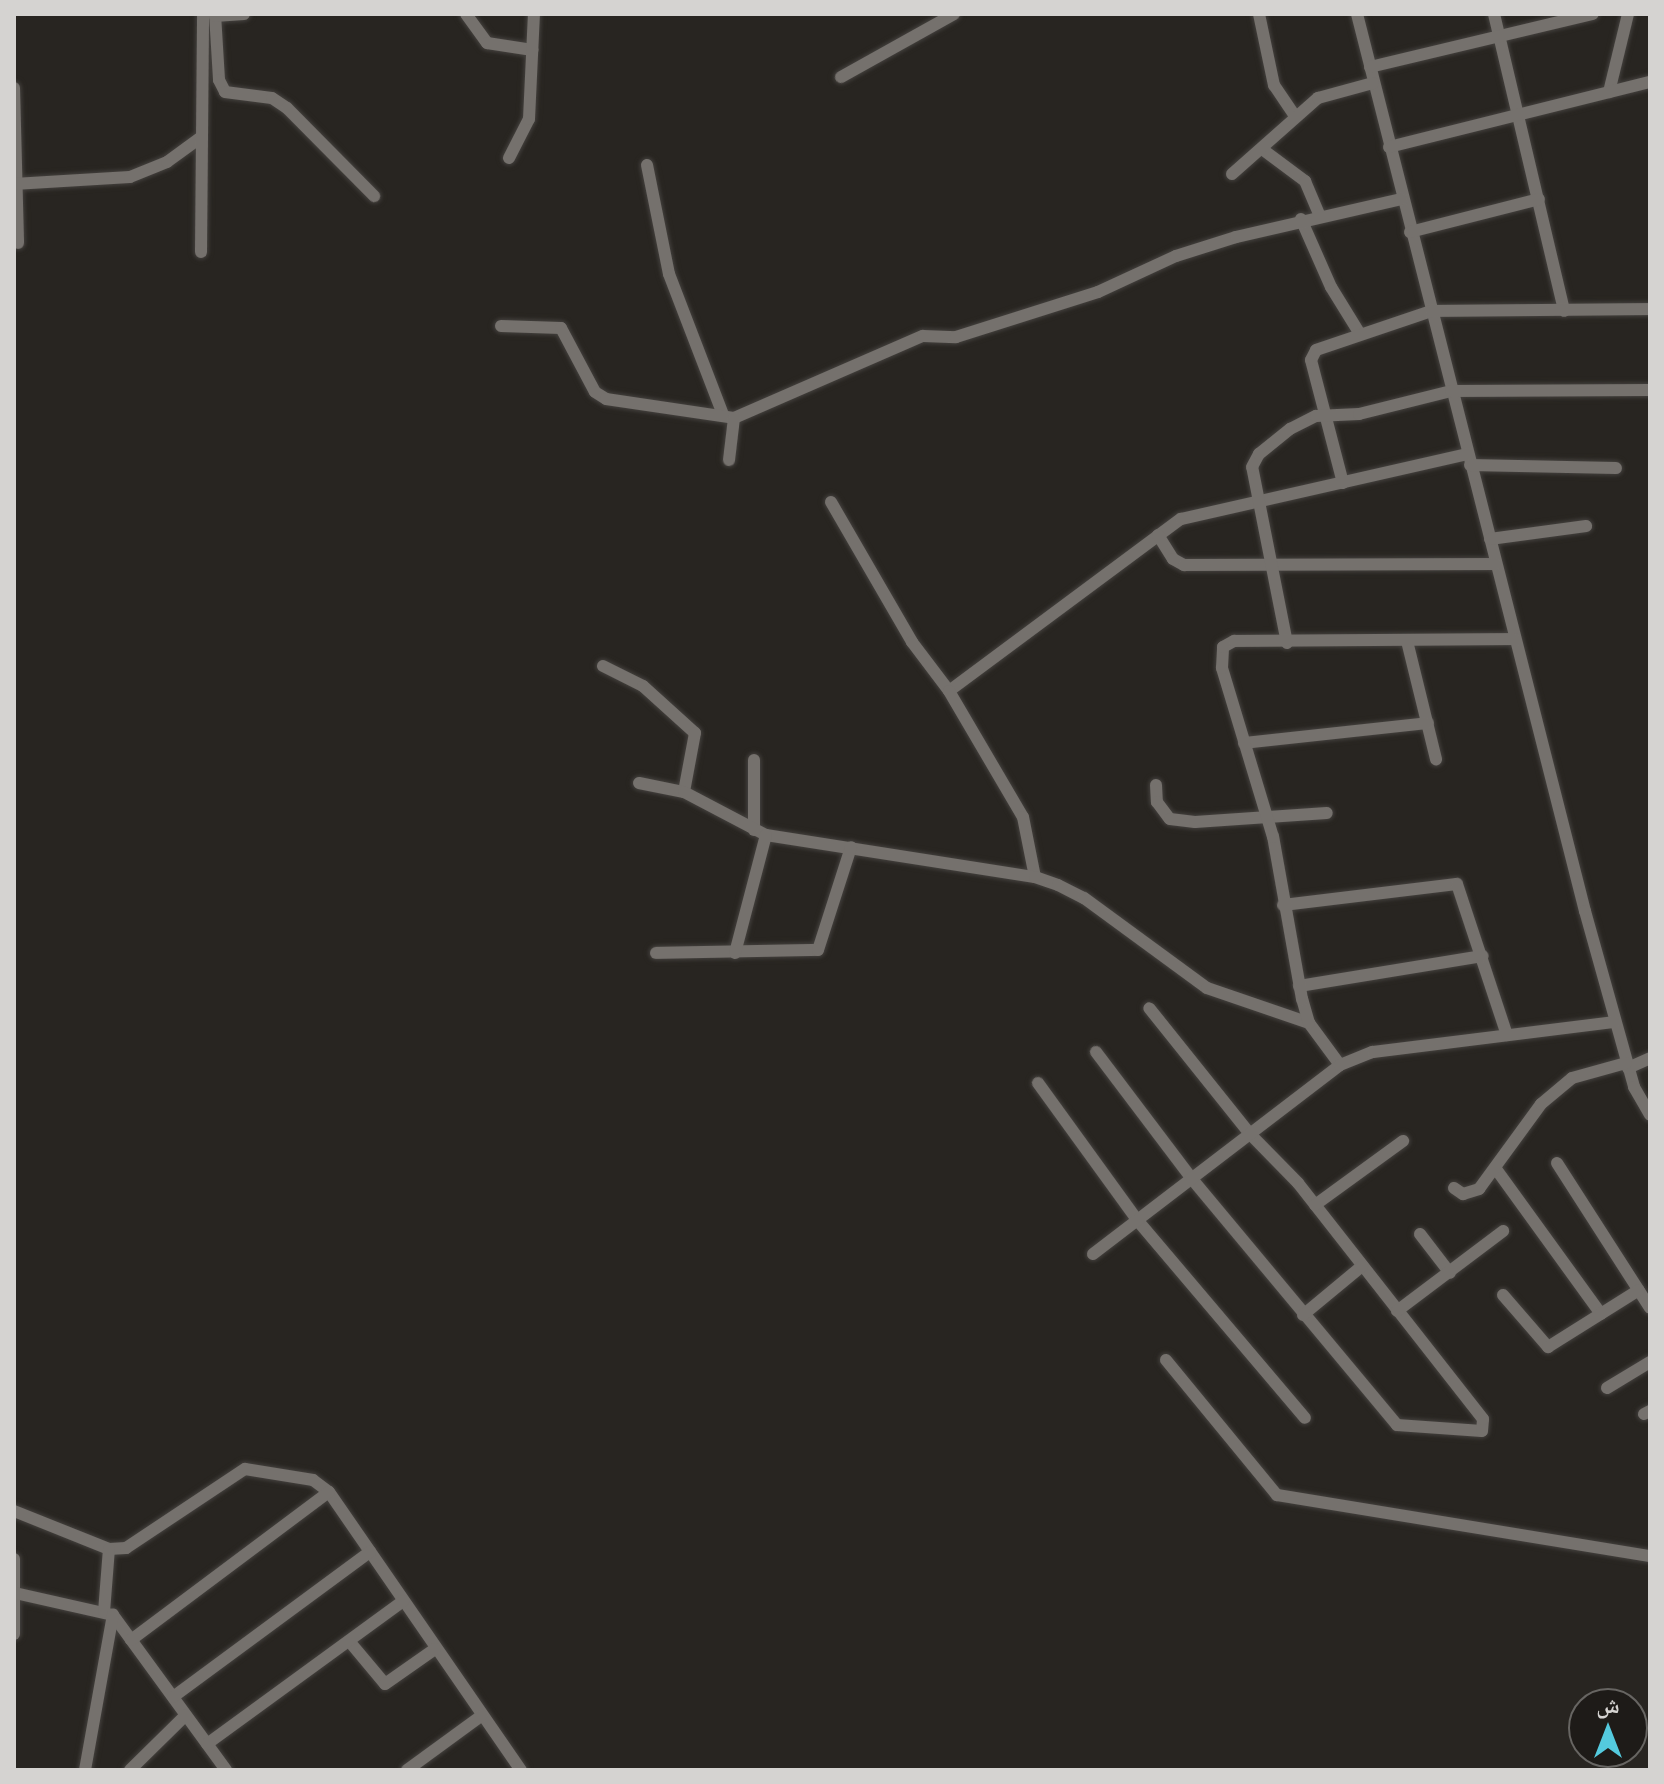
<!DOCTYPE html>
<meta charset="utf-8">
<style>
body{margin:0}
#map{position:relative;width:1664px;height:1784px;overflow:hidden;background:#282521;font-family:Roboto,"Noto Naskh Arabic",sans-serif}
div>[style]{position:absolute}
.roads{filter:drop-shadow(0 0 2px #44413e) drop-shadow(0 0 2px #44413e)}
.minor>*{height:12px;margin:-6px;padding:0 6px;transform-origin:6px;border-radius:6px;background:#75716d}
span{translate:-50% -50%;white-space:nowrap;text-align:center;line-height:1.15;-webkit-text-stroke:6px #1e1b18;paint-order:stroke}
.frame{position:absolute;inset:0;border:16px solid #d5d3d1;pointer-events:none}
.north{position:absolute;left:1568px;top:1688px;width:80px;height:80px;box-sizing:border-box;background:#1e1b18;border:2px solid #676562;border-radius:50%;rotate:0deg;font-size:22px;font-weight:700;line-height:32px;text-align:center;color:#d5d3d1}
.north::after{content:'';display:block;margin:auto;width:28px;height:36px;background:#54cade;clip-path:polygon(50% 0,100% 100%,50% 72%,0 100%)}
</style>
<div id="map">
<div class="roads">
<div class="minor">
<div style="left:215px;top:14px;width:66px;rotate:86.5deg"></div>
<div style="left:219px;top:80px;width:13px;rotate:63deg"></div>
<div style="left:225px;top:92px;width:47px;rotate:7.3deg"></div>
<div style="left:272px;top:98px;width:18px;rotate:34deg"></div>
<div style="left:287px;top:108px;width:124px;rotate:45.3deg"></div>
<div style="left:466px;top:14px;width:36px;rotate:54deg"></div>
<div style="left:487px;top:43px;width:46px;rotate:8.8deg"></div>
<div style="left:1259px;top:14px;width:73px;rotate:78.1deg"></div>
<div style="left:1274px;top:85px;width:37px;rotate:56deg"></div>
<div style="left:1357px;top:14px;width:926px;rotate:75.74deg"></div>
<div style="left:1585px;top:911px;width:183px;rotate:74.4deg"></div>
<div style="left:1634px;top:1087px;width:32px;rotate:60deg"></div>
<div style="left:1494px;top:14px;width:305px;rotate:76.7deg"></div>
<div style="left:215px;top:16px;width:29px;rotate:-4deg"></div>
<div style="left:1370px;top:67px;width:229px;rotate:-13.4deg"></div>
<div style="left:841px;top:77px;width:129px;rotate:-29.1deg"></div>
<div style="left:14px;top:88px;width:155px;rotate:88.5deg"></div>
<div style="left:1609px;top:92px;width:80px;rotate:-76.3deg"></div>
<div style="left:1389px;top:147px;width:269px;rotate:-14deg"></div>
<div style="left:1262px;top:149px;width:54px;rotate:36.7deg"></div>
<div style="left:1305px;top:181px;width:38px;rotate:67deg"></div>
<div style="left:509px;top:158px;width:44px;rotate:-62.9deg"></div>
<div style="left:529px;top:119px;width:105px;rotate:-87.3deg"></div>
<div style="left:647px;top:165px;width:111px;rotate:78.6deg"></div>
<div style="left:669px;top:274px;width:151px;rotate:69deg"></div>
<div style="left:1232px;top:174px;width:115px;rotate:-41.5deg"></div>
<div style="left:1318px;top:98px;width:57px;rotate:-15.3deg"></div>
<div style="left:14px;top:184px;width:116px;rotate:-3.5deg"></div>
<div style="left:130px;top:177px;width:40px;rotate:-22deg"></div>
<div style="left:167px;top:162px;width:41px;rotate:-36deg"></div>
<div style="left:1301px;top:219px;width:74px;rotate:66.2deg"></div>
<div style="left:1331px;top:287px;width:55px;rotate:58.3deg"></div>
<div style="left:1410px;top:232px;width:133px;rotate:-14.3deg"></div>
<div style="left:201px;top:252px;width:238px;rotate:-89.5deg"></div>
<div style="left:501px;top:326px;width:60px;rotate:1.9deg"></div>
<div style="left:561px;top:328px;width:72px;rotate:62deg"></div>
<div style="left:595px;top:392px;width:13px;rotate:32deg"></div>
<div style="left:606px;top:399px;width:129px;rotate:8.4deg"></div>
<div style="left:734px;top:418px;width:206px;rotate:-23.5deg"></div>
<div style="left:923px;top:336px;width:33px;rotate:2deg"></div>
<div style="left:956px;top:337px;width:149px;rotate:-17.6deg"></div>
<div style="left:1098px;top:292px;width:86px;rotate:-24.8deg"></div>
<div style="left:1176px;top:256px;width:63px;rotate:-17.6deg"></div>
<div style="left:1236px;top:237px;width:170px;rotate:-12.9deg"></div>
<div style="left:729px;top:460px;width:42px;rotate:-83.2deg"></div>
<div style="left:1470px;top:465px;width:146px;rotate:1.2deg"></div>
<div style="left:1343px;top:483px;width:127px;rotate:-104.6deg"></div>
<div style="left:1311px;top:360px;width:11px;rotate:-63deg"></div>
<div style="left:1316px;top:350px;width:121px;rotate:-18.7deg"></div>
<div style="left:1431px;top:311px;width:219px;rotate:-0.5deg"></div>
<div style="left:831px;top:502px;width:162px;rotate:59.9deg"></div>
<div style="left:912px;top:642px;width:61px;rotate:52.9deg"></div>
<div style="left:949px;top:691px;width:289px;rotate:-36.6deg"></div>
<div style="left:1181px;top:519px;width:294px;rotate:-12.8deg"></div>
<div style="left:1158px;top:535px;width:28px;rotate:58deg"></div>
<div style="left:1173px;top:559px;width:13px;rotate:29deg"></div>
<div style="left:1184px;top:565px;width:312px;rotate:-0.2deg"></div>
<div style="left:1490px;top:539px;width:97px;rotate:-7.7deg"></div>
<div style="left:1407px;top:641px;width:122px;rotate:76.2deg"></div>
<div style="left:1287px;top:643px;width:179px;rotate:-101.2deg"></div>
<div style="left:1252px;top:467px;width:15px;rotate:-62deg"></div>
<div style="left:1259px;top:454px;width:40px;rotate:-39deg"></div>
<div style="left:1290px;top:429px;width:29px;rotate:-27deg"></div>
<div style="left:1316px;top:416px;width:43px;rotate:-2.7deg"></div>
<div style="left:1359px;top:414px;width:95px;rotate:-14deg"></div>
<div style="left:1451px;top:391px;width:199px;rotate:-0.3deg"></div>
<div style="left:603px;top:666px;width:45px;rotate:26.6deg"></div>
<div style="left:643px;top:686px;width:70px;rotate:42.1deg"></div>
<div style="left:695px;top:733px;width:60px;rotate:100.6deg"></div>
<div style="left:949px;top:691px;width:146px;rotate:59.6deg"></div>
<div style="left:1023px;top:817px;width:61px;rotate:78.7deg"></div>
<div style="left:1244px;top:743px;width:185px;rotate:-6.2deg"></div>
<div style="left:754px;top:760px;width:70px;rotate:90deg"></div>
<div style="left:639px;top:783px;width:46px;rotate:11.3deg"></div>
<div style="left:684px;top:792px;width:93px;rotate:27.7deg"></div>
<div style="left:766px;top:835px;width:272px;rotate:8.9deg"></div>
<div style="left:1035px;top:877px;width:24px;rotate:19deg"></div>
<div style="left:1058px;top:885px;width:29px;rotate:27deg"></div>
<div style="left:1084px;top:898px;width:152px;rotate:36.2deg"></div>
<div style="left:1207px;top:988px;width:108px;rotate:18.9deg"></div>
<div style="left:1156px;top:785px;width:17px;rotate:87deg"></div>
<div style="left:1157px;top:802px;width:21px;rotate:53deg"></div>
<div style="left:1170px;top:819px;width:25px;rotate:7deg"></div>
<div style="left:1195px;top:822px;width:132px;rotate:-3.9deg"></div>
<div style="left:1283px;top:905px;width:175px;rotate:-6.9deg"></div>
<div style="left:1457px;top:884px;width:159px;rotate:71.7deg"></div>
<div style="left:656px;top:953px;width:162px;rotate:-1.1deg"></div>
<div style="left:818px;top:950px;width:108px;rotate:-72.2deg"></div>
<div style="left:735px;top:953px;width:122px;rotate:-75.3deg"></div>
<div style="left:1299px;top:986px;width:186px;rotate:-9.3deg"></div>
<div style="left:1096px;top:1052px;width:159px;rotate:52.9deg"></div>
<div style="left:1192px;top:1179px;width:320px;rotate:50.2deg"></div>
<div style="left:1397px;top:1425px;width:85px;rotate:4deg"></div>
<div style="left:1482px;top:1431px;width:12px;rotate:-85deg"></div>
<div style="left:1483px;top:1419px;width:300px;rotate:-128.1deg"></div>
<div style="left:1298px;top:1183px;width:69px;rotate:-134.4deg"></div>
<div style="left:1250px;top:1134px;width:161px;rotate:-128.7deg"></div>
<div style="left:1340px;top:1065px;width:52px;rotate:-126.4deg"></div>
<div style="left:1309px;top:1023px;width:25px;rotate:-106deg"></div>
<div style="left:1302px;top:999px;width:165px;rotate:-100.1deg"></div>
<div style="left:1273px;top:837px;width:177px;rotate:-106.8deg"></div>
<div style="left:1222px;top:668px;width:21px;rotate:-87deg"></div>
<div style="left:1223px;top:647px;width:13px;rotate:-29deg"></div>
<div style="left:1234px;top:641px;width:281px;rotate:-0.4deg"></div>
<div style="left:1628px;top:1068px;width:24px;rotate:-24deg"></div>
<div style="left:1038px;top:1083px;width:170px;rotate:54.1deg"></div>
<div style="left:1138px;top:1221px;width:258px;rotate:49.7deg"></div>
<div style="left:1557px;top:1163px;width:172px;rotate:57.3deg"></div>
<div style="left:1496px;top:1169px;width:179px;rotate:54.1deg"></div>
<div style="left:1454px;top:1188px;width:11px;rotate:34deg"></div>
<div style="left:1463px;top:1194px;width:17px;rotate:-17deg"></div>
<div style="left:1479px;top:1189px;width:105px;rotate:-53.9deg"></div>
<div style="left:1541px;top:1104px;width:40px;rotate:-40deg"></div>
<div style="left:1572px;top:1078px;width:56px;rotate:-15.5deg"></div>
<div style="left:1315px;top:1205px;width:109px;rotate:-36deg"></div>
<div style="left:1420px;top:1234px;width:49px;rotate:52.4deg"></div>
<div style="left:1093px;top:1254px;width:311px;rotate:-37.4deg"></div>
<div style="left:1340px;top:1065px;width:35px;rotate:-22deg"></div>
<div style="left:1373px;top:1052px;width:244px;rotate:-7.1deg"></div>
<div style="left:1503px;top:1295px;width:69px;rotate:49.1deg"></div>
<div style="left:1548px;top:1347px;width:107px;rotate:-32.1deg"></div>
<div style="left:1397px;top:1311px;width:133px;rotate:-37deg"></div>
<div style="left:1303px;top:1315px;width:77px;rotate:-39.7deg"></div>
<div style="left:1166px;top:1360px;width:175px;rotate:50.6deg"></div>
<div style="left:1277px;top:1495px;width:378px;rotate:9.3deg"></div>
<div style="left:1607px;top:1388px;width:50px;rotate:-31.2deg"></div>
<div style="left:1644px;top:1414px;width:7px;rotate:-27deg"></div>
<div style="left:14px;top:1511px;width:102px;rotate:21.8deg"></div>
<div style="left:109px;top:1549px;width:17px;rotate:-3deg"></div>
<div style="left:126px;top:1548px;width:143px;rotate:-33.6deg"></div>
<div style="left:245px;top:1469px;width:69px;rotate:9.2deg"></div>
<div style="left:313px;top:1480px;width:20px;rotate:37deg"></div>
<div style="left:329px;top:1492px;width:338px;rotate:55.4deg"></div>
<div style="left:14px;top:1559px;width:75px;rotate:90deg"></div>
<div style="left:15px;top:1593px;width:100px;rotate:12.7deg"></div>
<div style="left:113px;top:1615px;width:192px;rotate:53.9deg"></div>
<div style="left:104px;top:1612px;width:63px;rotate:-85.5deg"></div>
<div style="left:131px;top:1640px;width:247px;rotate:-36.8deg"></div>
<div style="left:349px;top:1641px;width:56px;rotate:50.1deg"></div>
<div style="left:385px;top:1684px;width:61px;rotate:-35deg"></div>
<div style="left:173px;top:1697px;width:245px;rotate:-36.4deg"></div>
<div style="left:207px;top:1744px;width:243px;rotate:-36.1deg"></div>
<div style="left:85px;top:1770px;width:158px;rotate:-79.8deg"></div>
<div style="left:130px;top:1770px;width:78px;rotate:-44.5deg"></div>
<div style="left:407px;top:1770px;width:92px;rotate:-36.1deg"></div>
</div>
</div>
<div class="frame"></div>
<div class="north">ش</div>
</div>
